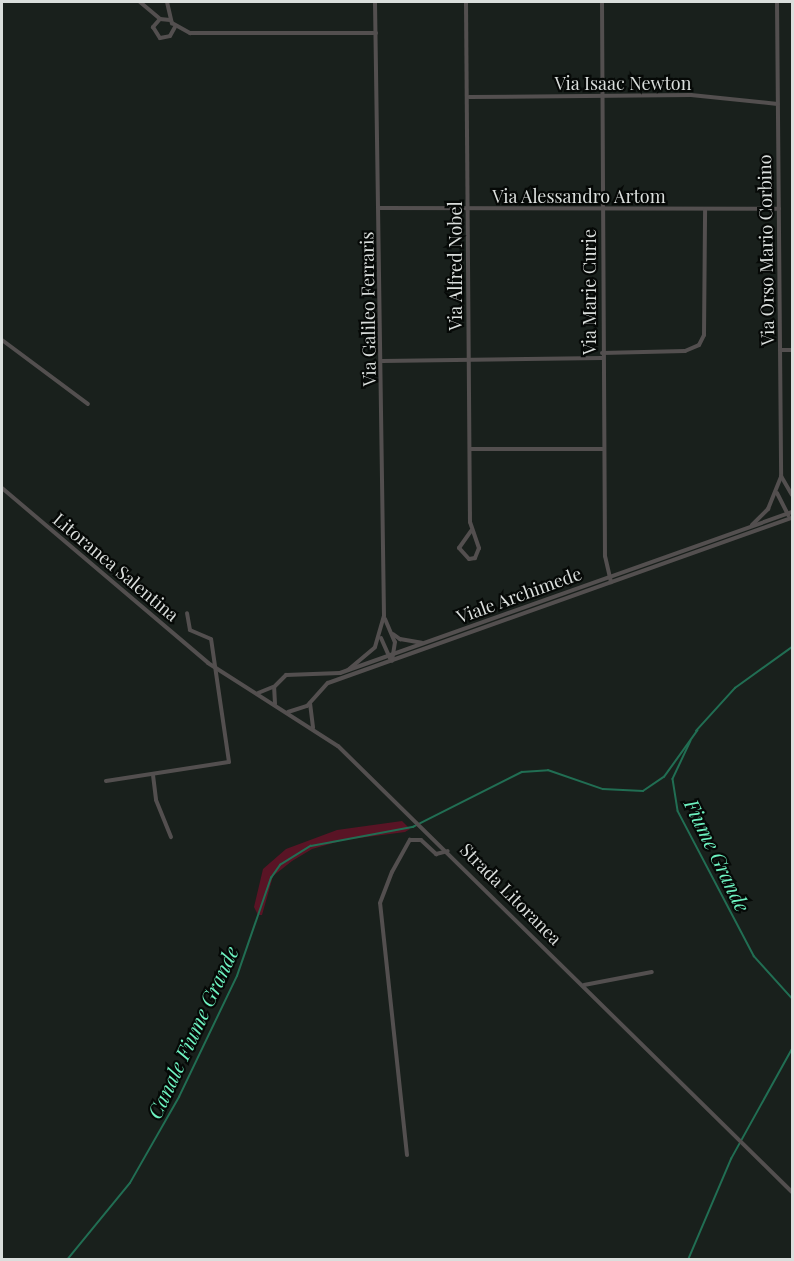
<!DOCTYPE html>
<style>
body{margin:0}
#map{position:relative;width:794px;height:1261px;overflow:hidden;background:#19201c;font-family:"Playfair Display",serif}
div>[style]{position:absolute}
.green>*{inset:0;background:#591425}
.stream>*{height:1.5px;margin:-0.75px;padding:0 0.75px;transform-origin:0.75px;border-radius:0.75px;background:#216e53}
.minor>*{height:4px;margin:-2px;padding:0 2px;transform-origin:2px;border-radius:2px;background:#534f4f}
span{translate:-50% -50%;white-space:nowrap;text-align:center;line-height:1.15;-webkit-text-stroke:4.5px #060907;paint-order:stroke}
.street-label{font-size:18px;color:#dadedc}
.water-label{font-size:20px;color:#6ef3c1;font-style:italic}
.frame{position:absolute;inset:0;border:3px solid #dadedc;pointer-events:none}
</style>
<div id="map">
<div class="green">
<div style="clip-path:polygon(402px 821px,410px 829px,405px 832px,344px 840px,312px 849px,292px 861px,273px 876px,262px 915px,258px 915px,254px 907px,263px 869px,286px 849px,337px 830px)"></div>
</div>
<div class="stream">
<div style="left:696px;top:731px;width:58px;rotate:-47.8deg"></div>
<div style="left:735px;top:688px;width:70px;rotate:-35.7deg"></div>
<div style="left:691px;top:741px;width:42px;rotate:115.3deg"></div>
<div style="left:673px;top:779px;width:32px;rotate:81deg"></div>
<div style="left:678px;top:811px;width:164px;rotate:62.3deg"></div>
<div style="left:754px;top:956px;width:57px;rotate:47.9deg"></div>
<div style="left:67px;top:1260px;width:99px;rotate:-50.7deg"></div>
<div style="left:130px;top:1183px;width:99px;rotate:-60.3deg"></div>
<div style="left:179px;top:1097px;width:134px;rotate:-64.4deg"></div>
<div style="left:237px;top:976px;width:104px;rotate:-70.9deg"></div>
<div style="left:271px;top:878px;width:16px;rotate:-55deg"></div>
<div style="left:280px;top:865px;width:36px;rotate:-32deg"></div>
<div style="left:311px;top:846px;width:104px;rotate:-10.6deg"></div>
<div style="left:413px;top:827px;width:122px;rotate:-26.8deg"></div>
<div style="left:522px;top:772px;width:26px;rotate:-4deg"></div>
<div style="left:548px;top:770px;width:58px;rotate:19.1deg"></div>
<div style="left:603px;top:789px;width:40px;rotate:2.9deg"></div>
<div style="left:643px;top:791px;width:25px;rotate:-34deg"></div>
<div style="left:664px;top:777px;width:57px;rotate:-54.3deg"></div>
<div style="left:688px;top:1260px;width:110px;rotate:-66.9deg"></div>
<div style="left:731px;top:1159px;width:126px;rotate:-61deg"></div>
</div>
<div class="minor">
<div style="left:140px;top:2px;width:26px;rotate:40deg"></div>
<div style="left:160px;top:19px;width:10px;rotate:6deg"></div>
<div style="left:167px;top:2px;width:22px;rotate:77deg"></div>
<div style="left:172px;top:23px;width:21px;rotate:29deg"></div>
<div style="left:190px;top:33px;width:186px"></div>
<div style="left:466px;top:2px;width:520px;rotate:89.56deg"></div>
<div style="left:470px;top:522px;width:28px;rotate:71deg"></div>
<div style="left:479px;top:548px;width:11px;rotate:112deg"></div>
<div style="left:475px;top:558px;width:6px;rotate:171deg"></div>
<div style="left:469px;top:559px;width:15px;rotate:-132deg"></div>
<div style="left:459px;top:548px;width:21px;rotate:-55deg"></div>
<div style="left:602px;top:2px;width:554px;rotate:89.69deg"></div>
<div style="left:605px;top:556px;width:27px;rotate:77deg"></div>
<div style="left:777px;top:2px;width:474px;rotate:89.5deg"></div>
<div style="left:781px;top:476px;width:22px;rotate:60deg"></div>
<div style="left:160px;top:19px;width:11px;rotate:131deg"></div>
<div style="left:153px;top:27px;width:13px;rotate:58deg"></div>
<div style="left:160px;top:38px;width:10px;rotate:-11deg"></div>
<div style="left:170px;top:36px;width:10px;rotate:-61deg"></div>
<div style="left:469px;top:97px;width:222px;rotate:-0.5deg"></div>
<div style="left:691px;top:95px;width:87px;rotate:5.9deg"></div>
<div style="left:380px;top:208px;width:399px;rotate:0.1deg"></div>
<div style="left:2px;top:340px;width:107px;rotate:36.7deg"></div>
<div style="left:780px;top:350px;width:12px"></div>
<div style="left:602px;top:353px;width:83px;rotate:-1.4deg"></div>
<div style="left:685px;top:351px;width:15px;rotate:-23deg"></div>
<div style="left:699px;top:345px;width:11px;rotate:-63deg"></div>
<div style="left:704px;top:335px;width:126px;rotate:-89.5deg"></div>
<div style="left:382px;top:361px;width:220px;rotate:-0.8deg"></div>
<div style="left:471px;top:449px;width:133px"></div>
<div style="left:2px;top:488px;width:270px;rotate:40.3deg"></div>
<div style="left:208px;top:663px;width:154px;rotate:32.6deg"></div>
<div style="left:338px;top:746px;width:636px;rotate:44.49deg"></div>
<div style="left:777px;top:493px;width:25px;rotate:63deg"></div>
<div style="left:752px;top:525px;width:23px;rotate:-45deg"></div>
<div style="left:768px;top:509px;width:35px;rotate:-68deg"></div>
<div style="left:385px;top:619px;width:25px;rotate:67deg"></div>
<div style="left:395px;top:642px;width:19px;rotate:99deg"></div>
<div style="left:393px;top:634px;width:9px;rotate:36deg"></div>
<div style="left:400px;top:639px;width:22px;rotate:10deg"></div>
<div style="left:381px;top:638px;width:22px;rotate:66deg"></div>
<div style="left:348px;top:670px;width:35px;rotate:-40deg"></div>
<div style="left:375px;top:647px;width:32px;rotate:-74deg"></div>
<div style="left:384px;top:616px;width:614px;rotate:-90.84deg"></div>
<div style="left:258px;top:693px;width:16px;rotate:-22deg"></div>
<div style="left:310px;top:703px;width:25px;rotate:83deg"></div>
<div style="left:275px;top:704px;width:17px;rotate:-93deg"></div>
<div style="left:274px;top:687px;width:17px;rotate:-45deg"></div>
<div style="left:286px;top:675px;width:54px;rotate:-2.1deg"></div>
<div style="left:340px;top:673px;width:480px;rotate:-19.6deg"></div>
<div style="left:288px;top:712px;width:20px;rotate:-18deg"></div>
<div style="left:307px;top:706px;width:31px;rotate:-48deg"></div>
<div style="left:328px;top:683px;width:492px;rotate:-19.6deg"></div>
<div style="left:153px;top:775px;width:25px;rotate:83deg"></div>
<div style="left:156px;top:800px;width:40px;rotate:68deg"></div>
<div style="left:106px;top:781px;width:124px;rotate:-8.8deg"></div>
<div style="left:229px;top:762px;width:124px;rotate:-98.3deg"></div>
<div style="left:211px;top:639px;width:23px;rotate:-157deg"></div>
<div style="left:190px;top:630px;width:17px;rotate:-100deg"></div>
<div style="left:584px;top:985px;width:69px;rotate:-10.8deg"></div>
<div style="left:407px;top:1155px;width:253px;rotate:-96.1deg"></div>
<div style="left:380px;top:903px;width:33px;rotate:-69deg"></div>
<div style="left:392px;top:872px;width:37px;rotate:-61deg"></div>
<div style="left:410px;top:840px;width:11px"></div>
<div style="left:421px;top:840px;width:21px;rotate:43deg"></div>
<div style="left:436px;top:854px;width:12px;rotate:-14deg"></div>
</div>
<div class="street-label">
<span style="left:623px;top:83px">Via Isaac Newton</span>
<span style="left:579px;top:196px">Via Alessandro Artom</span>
<span style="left:766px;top:250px;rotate:-91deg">Via Orso Mario Corbino</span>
<span style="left:455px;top:266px;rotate:-90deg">Via Alfred Nobel</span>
<span style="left:589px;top:292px;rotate:-90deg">Via Marie Curie</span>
<span style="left:368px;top:309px;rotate:-91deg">Via Galileo Ferraris</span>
<span style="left:116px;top:567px;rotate:40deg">Litoranea Salentina</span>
<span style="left:519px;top:595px;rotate:-20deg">Viale Archimede</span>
<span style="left:511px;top:894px;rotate:45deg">Strada Litoranea</span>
</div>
<div class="water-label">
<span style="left:718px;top:855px;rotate:64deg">Fiume Grande</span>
<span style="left:192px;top:1032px;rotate:-65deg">Canale Fiume Grande</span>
</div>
<div class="frame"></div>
</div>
